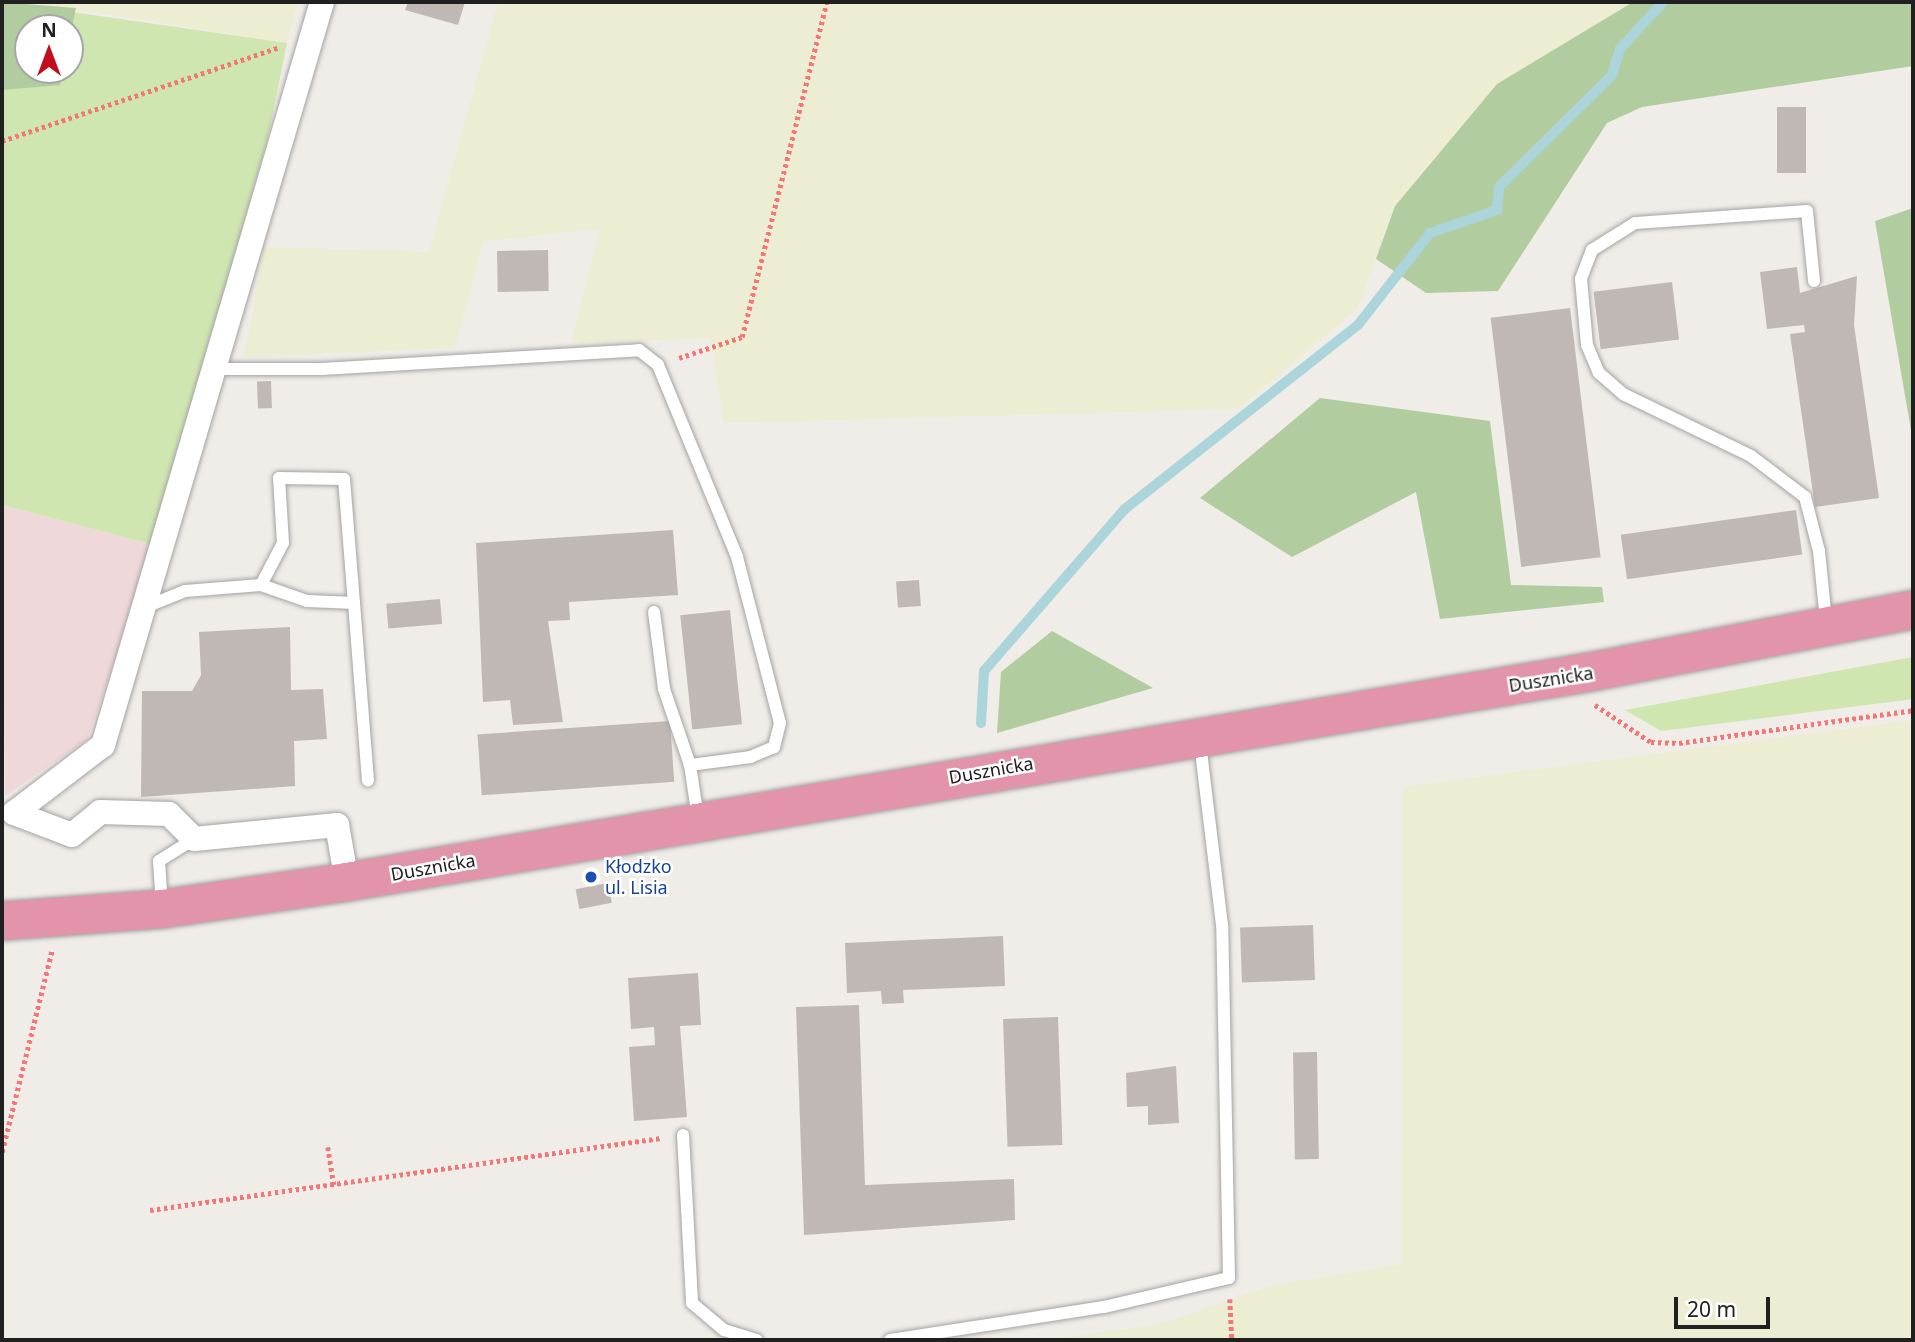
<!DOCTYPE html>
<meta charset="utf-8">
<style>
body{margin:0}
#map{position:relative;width:1915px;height:1342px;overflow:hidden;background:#f0ece7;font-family:"Noto Sans",sans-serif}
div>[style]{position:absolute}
.commercial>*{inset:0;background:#efd8d9}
.farmland>*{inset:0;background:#ededd4}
.grass>*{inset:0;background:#d0e6b1}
.forest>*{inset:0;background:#b1cd9f}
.stream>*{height:10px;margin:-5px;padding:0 5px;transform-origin:5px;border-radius:5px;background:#abd4db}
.building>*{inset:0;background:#c0b8b4;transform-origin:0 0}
.path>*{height:4.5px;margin-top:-2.25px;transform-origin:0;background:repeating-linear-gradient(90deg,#f17877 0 3.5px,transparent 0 7px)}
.roads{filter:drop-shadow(0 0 2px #a4a4a4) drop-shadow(0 0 2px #a4a4a4)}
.lane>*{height:12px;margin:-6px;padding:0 6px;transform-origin:6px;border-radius:6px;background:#fff}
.street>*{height:24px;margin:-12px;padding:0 12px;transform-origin:12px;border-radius:12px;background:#fff}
.highway>*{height:38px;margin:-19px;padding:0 19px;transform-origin:19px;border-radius:19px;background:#e294aa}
.dots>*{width:19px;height:19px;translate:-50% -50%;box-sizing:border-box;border:4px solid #fff;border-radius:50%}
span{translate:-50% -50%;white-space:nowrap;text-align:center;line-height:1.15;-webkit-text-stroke:5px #fff;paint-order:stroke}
.street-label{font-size:18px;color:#202020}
.transit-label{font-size:18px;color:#164399}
.left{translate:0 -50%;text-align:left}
.frame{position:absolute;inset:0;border:4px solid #202020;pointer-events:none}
.north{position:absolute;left:14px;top:14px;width:70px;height:70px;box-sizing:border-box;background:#fff;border:2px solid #a6a6a6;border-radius:50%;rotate:0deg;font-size:19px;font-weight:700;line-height:28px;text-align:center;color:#202020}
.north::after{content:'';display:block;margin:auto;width:24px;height:32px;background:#c30d1e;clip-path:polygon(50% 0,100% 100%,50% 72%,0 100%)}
.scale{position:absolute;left:1674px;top:1297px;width:96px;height:32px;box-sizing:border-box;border:4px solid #202020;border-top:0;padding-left:9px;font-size:21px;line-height:24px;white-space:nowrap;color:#202020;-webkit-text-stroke:5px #fff;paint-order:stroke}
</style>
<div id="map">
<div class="commercial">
<div style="clip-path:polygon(2px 505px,155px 545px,87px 740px,5px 796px)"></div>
</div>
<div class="farmland">
<div style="clip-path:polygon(30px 2px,298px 2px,287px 43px)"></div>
<div style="clip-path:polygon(498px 2px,1633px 2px,1497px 84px,1395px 206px,1358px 308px,1239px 409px,724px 423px,710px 338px,571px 343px,600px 229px,483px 241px,455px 348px,244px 357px,264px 247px,429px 252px)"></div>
<div style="clip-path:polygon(1913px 720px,1913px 1340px,1043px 1340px,1161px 1324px,1269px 1286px,1402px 1264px,1403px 787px)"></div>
</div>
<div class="grass">
<div style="clip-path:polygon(evenodd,2px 2px,287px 43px,268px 137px,155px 545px,2px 505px,2px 2px,28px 28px,70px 28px,70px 70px,28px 70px,28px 28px)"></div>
<div style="clip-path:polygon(1913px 657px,1913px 699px,1661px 731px,1625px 710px)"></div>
</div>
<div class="forest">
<div style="clip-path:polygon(2px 2px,76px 8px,70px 37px,70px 28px,28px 28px,28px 70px,63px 70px,60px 85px,2px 90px)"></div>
<div style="clip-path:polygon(1633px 2px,1913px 2px,1913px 66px,1642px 107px,1607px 123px,1498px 291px,1426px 293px,1376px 259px,1395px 206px,1497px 84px)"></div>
<div style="clip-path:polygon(1913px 208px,1913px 442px,1875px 221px)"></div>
<div style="clip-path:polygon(1320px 398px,1490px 421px,1511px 585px,1602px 587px,1604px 602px,1440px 619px,1416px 492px,1292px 557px,1200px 498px)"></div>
<div style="clip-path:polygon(1052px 631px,1153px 688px,997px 733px,1001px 672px)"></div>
</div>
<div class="stream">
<div style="left:981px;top:723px;width:52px;rotate:-86.7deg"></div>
<div style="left:984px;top:671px;width:215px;rotate:-49deg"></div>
<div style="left:1125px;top:509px;width:297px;rotate:-38.3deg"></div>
<div style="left:1358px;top:325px;width:117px;rotate:-52deg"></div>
<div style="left:1430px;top:233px;width:71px;rotate:-18.9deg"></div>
<div style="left:1497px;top:210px;width:23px;rotate:-85deg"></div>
<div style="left:1499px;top:187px;width:159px;rotate:-44.7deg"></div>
<div style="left:1612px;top:75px;width:27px;rotate:-73deg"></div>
<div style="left:1620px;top:49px;width:64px;rotate:-47.5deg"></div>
</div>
<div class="building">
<div style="clip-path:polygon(408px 2px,465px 2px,458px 25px,405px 10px)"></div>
<div style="left:1777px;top:107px;width:29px;height:66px"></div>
<div style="left:548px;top:250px;width:41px;height:51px;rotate:89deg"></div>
<div style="clip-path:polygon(1797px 267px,1800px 293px,1857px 276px,1854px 325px,1879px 498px,1815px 507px,1790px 334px,1805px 332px,1804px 325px,1767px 329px,1760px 272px)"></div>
<div style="left:1672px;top:282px;width:58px;height:79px;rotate:83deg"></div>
<div style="left:1570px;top:308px;width:251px;height:80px;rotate:83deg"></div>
<div style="left:271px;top:381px;width:27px;height:14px;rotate:88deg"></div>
<div style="left:1796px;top:510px;width:45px;height:177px;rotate:82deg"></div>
<div style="clip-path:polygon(673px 530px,678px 595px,569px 602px,570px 620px,548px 621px,563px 722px,513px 725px,510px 700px,483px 702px,476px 543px)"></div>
<div style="left:919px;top:580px;width:26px;height:23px;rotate:86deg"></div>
<div style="left:440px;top:599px;width:25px;height:54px;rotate:85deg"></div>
<div style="left:730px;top:610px;width:115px;height:50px;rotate:84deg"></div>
<div style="clip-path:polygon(290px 627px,291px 690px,323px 689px,327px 739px,294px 741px,295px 786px,141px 797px,142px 691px,192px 691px,201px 675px,199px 632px)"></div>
<div style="left:670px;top:721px;width:61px;height:193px;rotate:86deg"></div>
<div style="left:608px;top:883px;width:20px;height:33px;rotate:79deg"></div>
<div style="left:1313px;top:925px;width:55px;height:73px;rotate:88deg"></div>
<div style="clip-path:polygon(1003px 936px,1005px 986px,903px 990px,904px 1003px,882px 1004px,881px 991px,847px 993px,845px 943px)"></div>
<div style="clip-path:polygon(698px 973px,701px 1025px,680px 1026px,687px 1117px,634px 1121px,629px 1047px,655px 1045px,654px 1027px,631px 1029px,628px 978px)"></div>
<div style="clip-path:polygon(859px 1005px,865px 1185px,1014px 1179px,1015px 1220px,804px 1235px,796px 1007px)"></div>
<div style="left:1058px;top:1017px;width:128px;height:55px;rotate:88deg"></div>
<div style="left:1317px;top:1052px;width:107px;height:24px;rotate:89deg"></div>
<div style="clip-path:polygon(1176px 1066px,1179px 1123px,1148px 1125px,1148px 1106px,1127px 1107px,1126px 1073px)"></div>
</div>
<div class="path">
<div style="left:2px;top:141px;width:293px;rotate:-18.7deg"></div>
<div style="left:679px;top:358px;width:66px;rotate:-18.4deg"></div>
<div style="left:742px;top:337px;width:346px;rotate:-75.8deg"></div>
<div style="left:1595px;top:705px;width:67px;rotate:33.5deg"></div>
<div style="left:1651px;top:742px;width:28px;rotate:2deg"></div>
<div style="left:1679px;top:743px;width:236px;rotate:-8deg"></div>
<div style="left:328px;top:1147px;width:38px;rotate:81deg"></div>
<div style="left:2px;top:1152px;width:208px;rotate:-76.1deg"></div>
<div style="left:150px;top:1210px;width:516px;rotate:-8.02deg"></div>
<div style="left:1230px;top:1299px;width:41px;rotate:87.2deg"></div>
</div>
<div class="roads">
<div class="lane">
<div style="left:1814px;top:281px;width:70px;rotate:-95.7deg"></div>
<div style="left:1807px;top:211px;width:172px;rotate:176deg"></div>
<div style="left:1635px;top:223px;width:51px;rotate:147.9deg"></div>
<div style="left:1592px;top:250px;width:31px;rotate:111deg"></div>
<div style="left:1581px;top:279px;width:66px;rotate:84.8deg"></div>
<div style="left:1587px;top:345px;width:30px;rotate:67deg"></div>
<div style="left:1599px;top:373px;width:32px;rotate:41deg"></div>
<div style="left:1623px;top:394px;width:142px;rotate:25.8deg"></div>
<div style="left:1751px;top:456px;width:68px;rotate:37.2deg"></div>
<div style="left:1805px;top:497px;width:56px;rotate:75.5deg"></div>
<div style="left:1819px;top:551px;width:70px;rotate:84.3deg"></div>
<div style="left:213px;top:369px;width:109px"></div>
<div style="left:322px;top:369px;width:318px;rotate:-3.4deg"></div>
<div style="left:639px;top:350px;width:24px;rotate:38deg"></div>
<div style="left:658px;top:365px;width:208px;rotate:67.6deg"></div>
<div style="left:737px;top:557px;width:171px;rotate:75.5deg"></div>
<div style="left:780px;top:723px;width:25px;rotate:104deg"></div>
<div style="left:774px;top:747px;width:25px;rotate:157deg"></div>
<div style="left:751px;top:757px;width:62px;rotate:172.5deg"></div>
<div style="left:261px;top:585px;width:47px;rotate:-62.4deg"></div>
<div style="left:283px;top:543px;width:65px;rotate:-93.5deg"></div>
<div style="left:279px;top:478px;width:65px;rotate:0.9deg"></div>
<div style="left:344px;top:479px;width:124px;rotate:85.4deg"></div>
<div style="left:143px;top:608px;width:45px;rotate:-22deg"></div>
<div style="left:185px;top:591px;width:76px;rotate:-4.5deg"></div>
<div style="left:261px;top:585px;width:49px;rotate:19.2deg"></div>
<div style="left:307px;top:601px;width:47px;rotate:2.4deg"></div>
<div style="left:354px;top:603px;width:178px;rotate:85.5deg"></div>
<div style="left:654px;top:612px;width:78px;rotate:82.6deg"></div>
<div style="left:664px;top:689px;width:80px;rotate:71.1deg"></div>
<div style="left:690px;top:765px;width:54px;rotate:81.4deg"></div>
<div style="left:162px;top:906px;width:45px;rotate:-93.8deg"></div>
<div style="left:159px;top:861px;width:41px;rotate:-32.2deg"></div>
<div style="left:683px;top:1135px;width:168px;rotate:86.9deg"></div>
<div style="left:692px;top:1303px;width:42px;rotate:40.2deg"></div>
<div style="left:724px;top:1330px;width:34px;rotate:17deg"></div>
<div style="left:890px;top:1340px;width:217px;rotate:-8.8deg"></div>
<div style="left:1104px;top:1307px;width:128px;rotate:-13.1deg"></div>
<div style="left:1229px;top:1278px;width:353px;rotate:-91.1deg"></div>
<div style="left:1222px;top:925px;width:184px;rotate:-96.9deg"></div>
</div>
<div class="street">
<div style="left:322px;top:2px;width:775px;rotate:106.42deg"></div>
<div style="left:103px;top:745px;width:112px;rotate:142.6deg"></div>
<div style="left:14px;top:813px;width:62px;rotate:20.8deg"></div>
<div style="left:72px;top:835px;width:36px;rotate:-39deg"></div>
<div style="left:100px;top:812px;width:69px;rotate:1.7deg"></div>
<div style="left:169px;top:814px;width:35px;rotate:45deg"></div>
<div style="left:194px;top:839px;width:144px;rotate:-5.6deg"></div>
<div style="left:337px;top:825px;width:58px;rotate:80deg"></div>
</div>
<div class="highway">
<div style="left:2px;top:921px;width:160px;rotate:-4.3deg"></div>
<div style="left:162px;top:909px;width:187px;rotate:-8.3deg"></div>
<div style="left:347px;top:882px;width:1261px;rotate:-9.59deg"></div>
<div style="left:1590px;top:672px;width:329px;rotate:-10.9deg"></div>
</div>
</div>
<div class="dots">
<div style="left:591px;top:877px;background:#1a4fb4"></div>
</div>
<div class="street-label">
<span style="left:1551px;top:679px;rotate:-9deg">Dusznicka</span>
<span style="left:991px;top:770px;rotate:-10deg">Dusznicka</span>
<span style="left:433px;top:867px;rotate:-10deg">Dusznicka</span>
</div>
<div class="transit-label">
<span class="left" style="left:605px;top:877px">Kłodzko<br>ul. Lisia</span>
</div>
<div class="frame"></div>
<div class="north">N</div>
<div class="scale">20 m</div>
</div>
